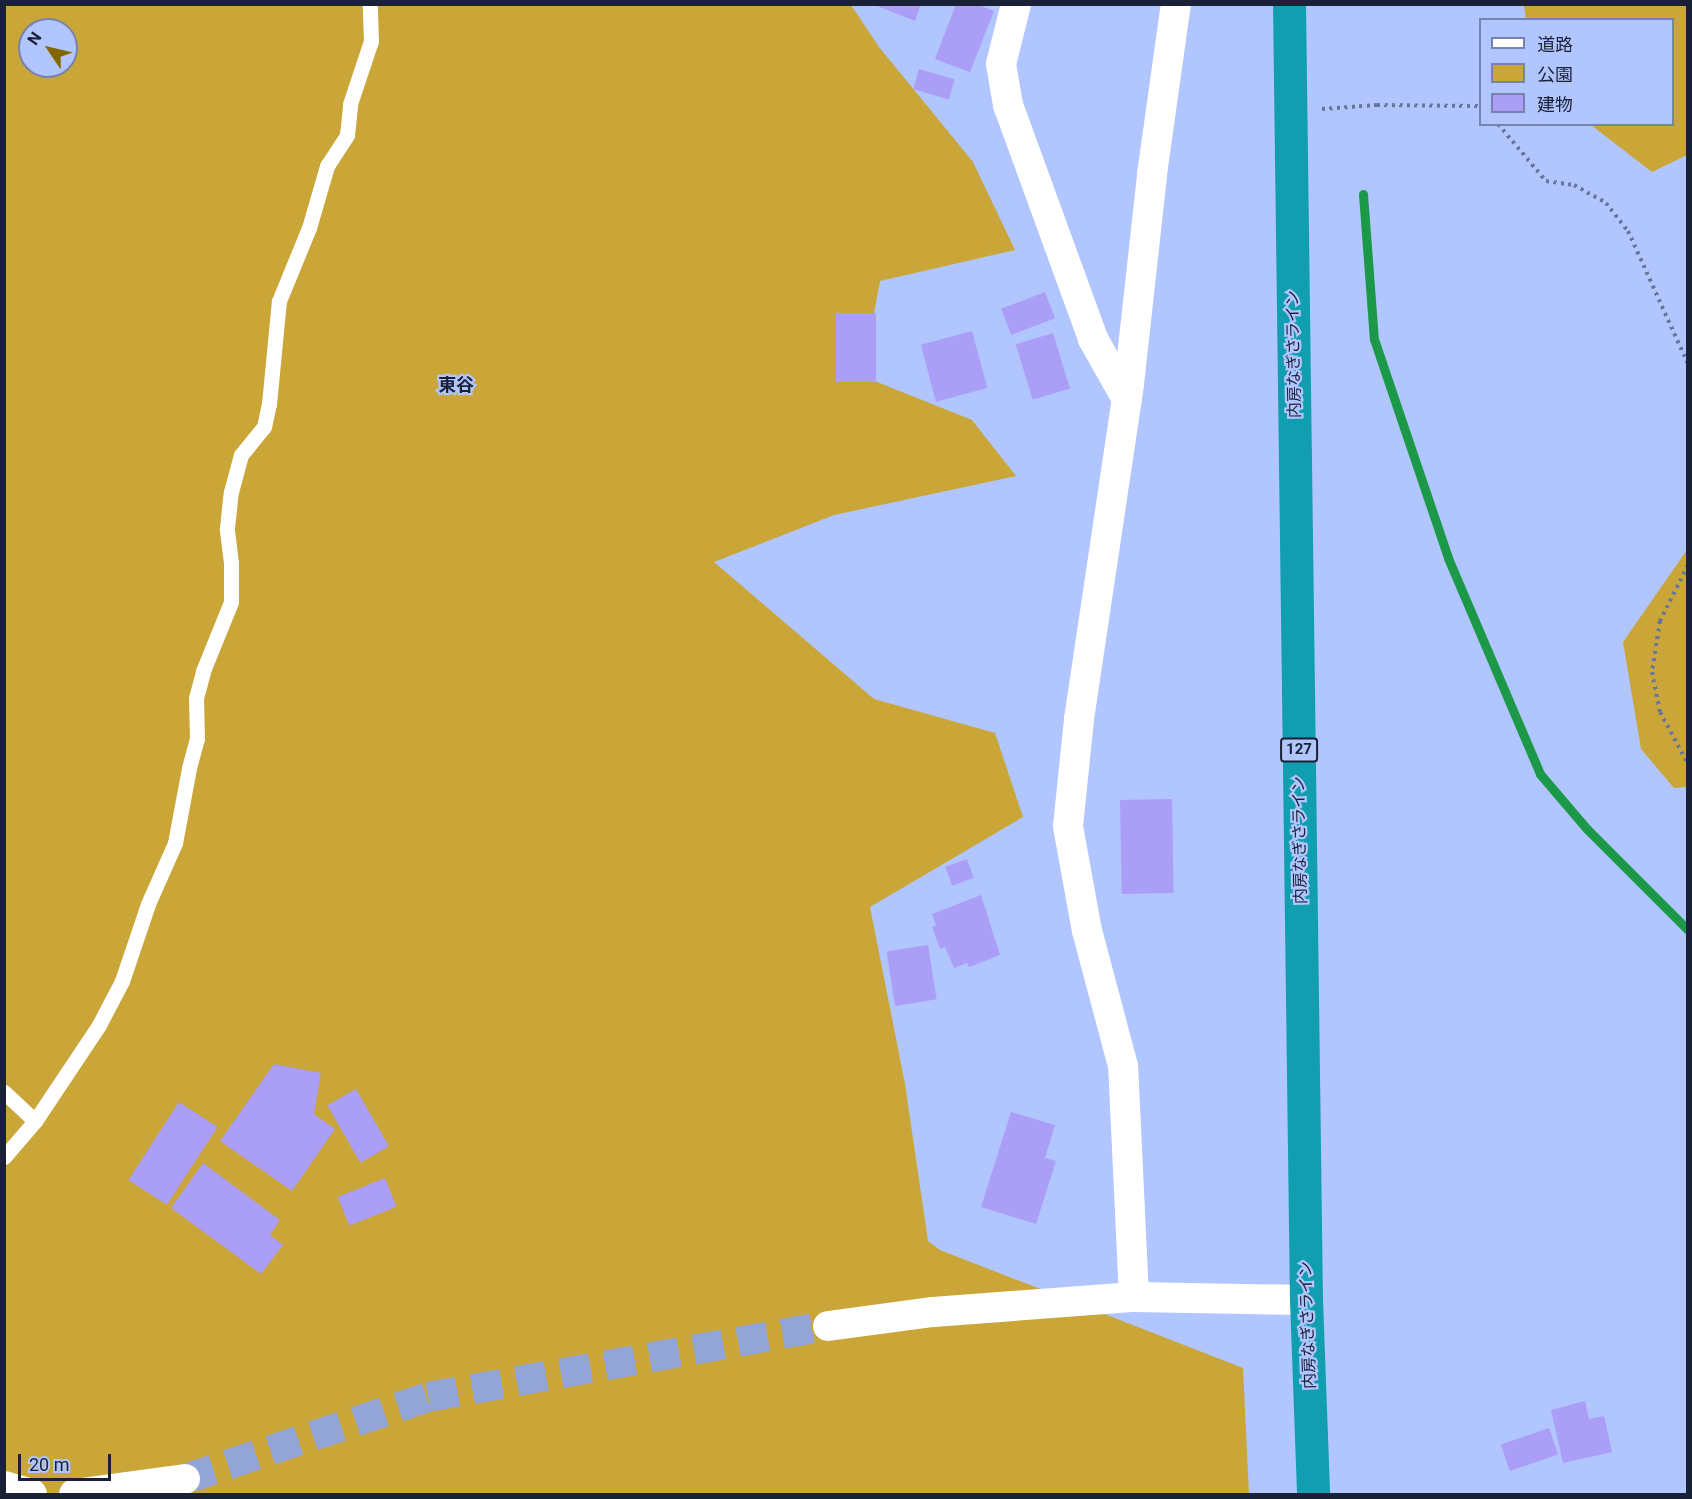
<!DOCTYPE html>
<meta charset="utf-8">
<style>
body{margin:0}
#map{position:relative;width:1692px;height:1499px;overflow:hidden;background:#b1c5fe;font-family:Roboto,"Noto Sans JP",sans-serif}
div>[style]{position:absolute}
.green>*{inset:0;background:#caa538}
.stream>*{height:9px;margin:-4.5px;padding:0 4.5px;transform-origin:4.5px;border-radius:4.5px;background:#1b9848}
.building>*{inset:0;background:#ab9ef6;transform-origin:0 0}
.street-tunnel>*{height:30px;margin-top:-15px;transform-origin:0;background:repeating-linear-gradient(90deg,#93a4d6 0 30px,transparent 0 45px)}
.path>*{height:4px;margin-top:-2px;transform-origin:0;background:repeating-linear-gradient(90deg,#68759d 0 3px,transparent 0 7.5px)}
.lane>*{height:15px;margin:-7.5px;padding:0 7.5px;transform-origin:7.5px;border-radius:7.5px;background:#fff}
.street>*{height:30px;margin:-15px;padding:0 15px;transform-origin:15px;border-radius:15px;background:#fff}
.highway>*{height:33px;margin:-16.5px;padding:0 16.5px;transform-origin:16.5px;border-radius:16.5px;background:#119eb1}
span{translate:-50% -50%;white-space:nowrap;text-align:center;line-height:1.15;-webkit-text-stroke:4.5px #b1c5fe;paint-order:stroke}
.shield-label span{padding:2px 4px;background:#b1c5fe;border:2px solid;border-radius:4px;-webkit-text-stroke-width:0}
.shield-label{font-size:15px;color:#1a2036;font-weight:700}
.street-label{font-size:16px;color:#1a2036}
.neighbourhood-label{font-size:18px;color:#1a2036;font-weight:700}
.frame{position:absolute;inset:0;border:6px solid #1a2036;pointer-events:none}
.legend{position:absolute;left:1479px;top:18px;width:195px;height:108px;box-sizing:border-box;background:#b1c5fe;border:2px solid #7583ae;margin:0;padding:8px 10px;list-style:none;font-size:18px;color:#1a2036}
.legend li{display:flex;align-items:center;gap:12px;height:30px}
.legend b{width:30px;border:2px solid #7583ae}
.north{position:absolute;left:18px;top:18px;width:60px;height:60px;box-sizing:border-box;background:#b1c5fe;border:2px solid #7583ae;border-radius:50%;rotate:305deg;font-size:16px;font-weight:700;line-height:24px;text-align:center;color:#1a2036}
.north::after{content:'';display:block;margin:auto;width:21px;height:27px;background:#846700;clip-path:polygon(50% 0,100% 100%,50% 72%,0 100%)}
.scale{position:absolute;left:18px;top:1454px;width:93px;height:27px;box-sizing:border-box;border:3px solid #1a2036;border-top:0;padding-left:8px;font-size:18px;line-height:21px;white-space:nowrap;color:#1a2036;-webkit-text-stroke:4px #b1c5fe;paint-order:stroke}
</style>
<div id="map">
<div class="green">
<div style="clip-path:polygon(evenodd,5px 5px,851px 5px,879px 47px,973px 162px,1015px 250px,880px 281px,862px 376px,972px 420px,1016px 476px,834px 515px,714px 562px,874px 699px,995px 733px,1023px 817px,870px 907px,905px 1084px,928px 1241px,940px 1250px,1243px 1368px,1249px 1494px,5px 1494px,5px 5px,30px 30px,66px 30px,66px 66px,30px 66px,30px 30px)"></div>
<div style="clip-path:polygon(1524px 5px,1687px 5px,1687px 155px,1652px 172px,1591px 125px,1672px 124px,1672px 20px,1526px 19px)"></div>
<div style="clip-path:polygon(1687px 550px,1687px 787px,1674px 788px,1641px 749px,1623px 642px)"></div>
</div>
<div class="stream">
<div style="left:1363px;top:194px;width:145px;rotate:85.7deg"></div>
<div style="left:1374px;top:339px;width:231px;rotate:71.3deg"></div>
<div style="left:1448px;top:558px;width:235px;rotate:66.9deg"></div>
<div style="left:1540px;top:774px;width:72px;rotate:49.5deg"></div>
<div style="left:1587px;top:829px;width:143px;rotate:45deg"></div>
</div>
<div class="building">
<div style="clip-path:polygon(872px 4px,921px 4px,915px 21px)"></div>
<div style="clip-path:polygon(956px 4px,976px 4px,994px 11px,970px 72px,935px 59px)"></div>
<div style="left:919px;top:69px;width:37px;height:21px;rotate:16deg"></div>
<div style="left:1045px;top:292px;width:28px;height:47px;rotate:69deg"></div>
<div style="left:836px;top:313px;width:40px;height:69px"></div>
<div style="left:972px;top:331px;width:59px;height:53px;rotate:75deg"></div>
<div style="left:1053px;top:333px;width:58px;height:39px;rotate:73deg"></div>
<div style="left:1172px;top:799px;width:94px;height:52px;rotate:89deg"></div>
<div style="left:967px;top:859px;width:20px;height:23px;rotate:70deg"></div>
<div style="clip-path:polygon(981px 895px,1000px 955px,969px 967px,967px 963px,954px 968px,945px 947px,940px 949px,932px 927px,936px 925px,932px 914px)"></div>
<div style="left:928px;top:945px;width:55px;height:42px;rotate:81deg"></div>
<div style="clip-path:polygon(274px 1064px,321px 1073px,314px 1114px,335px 1129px,292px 1191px,220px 1141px)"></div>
<div style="left:356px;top:1089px;width:66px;height:33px;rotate:60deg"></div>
<div style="left:179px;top:1102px;width:46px;height:93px;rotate:33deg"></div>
<div style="clip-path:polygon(1011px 1112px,1055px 1125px,1045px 1158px,1056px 1161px,1036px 1224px,981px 1207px)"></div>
<div style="clip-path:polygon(203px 1163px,280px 1220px,270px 1235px,283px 1245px,261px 1274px,171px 1208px)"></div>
<div style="left:385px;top:1178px;width:31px;height:51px;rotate:68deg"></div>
<div style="clip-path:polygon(1585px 1401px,1589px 1419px,1604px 1416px,1612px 1452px,1563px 1463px,1551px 1410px)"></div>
<div style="left:1549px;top:1428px;width:28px;height:51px;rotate:71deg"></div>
</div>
<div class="street-tunnel">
<div style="left:185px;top:1479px;width:256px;rotate:-18.6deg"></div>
<div style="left:428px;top:1397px;width:406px;rotate:-10.1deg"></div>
</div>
<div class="path">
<div style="left:1322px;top:109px;width:55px;rotate:-4.2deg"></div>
<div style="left:1377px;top:105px;width:103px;rotate:0.6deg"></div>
<div style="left:1498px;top:124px;width:75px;rotate:49.9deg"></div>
<div style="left:1546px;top:181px;width:28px;rotate:8deg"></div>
<div style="left:1574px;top:185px;width:37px;rotate:29deg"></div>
<div style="left:1606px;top:203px;width:36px;rotate:52deg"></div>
<div style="left:1628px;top:231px;width:146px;rotate:65.7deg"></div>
<div style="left:1688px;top:565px;width:63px;rotate:116.6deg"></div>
<div style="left:1660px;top:621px;width:52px;rotate:98.9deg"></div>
<div style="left:1652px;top:672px;width:41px;rotate:78.7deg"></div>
<div style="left:1660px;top:712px;width:59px;rotate:61.7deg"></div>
</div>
<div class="lane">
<div style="left:4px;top:1092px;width:42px;rotate:43.1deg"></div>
<div style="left:4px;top:1157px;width:48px;rotate:-49.3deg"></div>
<div style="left:35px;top:1121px;width:115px;rotate:-56.3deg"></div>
<div style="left:99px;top:1025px;width:50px;rotate:-62.4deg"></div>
<div style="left:122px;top:981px;width:81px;rotate:-71.3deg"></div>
<div style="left:148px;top:904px;width:67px;rotate:-66.1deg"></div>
<div style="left:175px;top:843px;width:76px;rotate:-79.4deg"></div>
<div style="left:189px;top:768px;width:30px;rotate:-75deg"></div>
<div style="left:197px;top:739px;width:41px;rotate:-91.4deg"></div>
<div style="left:196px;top:698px;width:28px;rotate:-75deg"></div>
<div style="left:203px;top:671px;width:74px;rotate:-67.9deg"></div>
<div style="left:231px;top:602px;width:39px;rotate:-90deg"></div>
<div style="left:231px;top:563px;width:35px;rotate:-97deg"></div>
<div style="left:227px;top:528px;width:36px;rotate:-84deg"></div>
<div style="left:231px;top:492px;width:38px;rotate:-75deg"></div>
<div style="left:241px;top:455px;width:36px;rotate:-51deg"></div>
<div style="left:264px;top:427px;width:24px;rotate:-78deg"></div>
<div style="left:269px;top:404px;width:103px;rotate:-84.5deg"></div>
<div style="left:279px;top:301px;width:79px;rotate:-67.7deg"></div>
<div style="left:309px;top:228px;width:65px;rotate:-73.8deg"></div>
<div style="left:327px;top:166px;width:37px;rotate:-57deg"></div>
<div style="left:347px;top:135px;width:31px;rotate:-84deg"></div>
<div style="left:350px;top:104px;width:66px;rotate:-71.6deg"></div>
<div style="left:371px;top:41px;width:37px;rotate:-92deg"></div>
</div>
<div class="street">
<div style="left:1016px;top:4px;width:62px;rotate:104deg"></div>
<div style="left:1001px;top:64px;width:42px;rotate:80.3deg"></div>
<div style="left:1008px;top:105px;width:249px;rotate:70deg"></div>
<div style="left:1093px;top:339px;width:69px;rotate:60.5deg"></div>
<div style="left:1134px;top:1297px;width:231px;rotate:-92.7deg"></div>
<div style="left:1123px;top:1066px;width:140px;rotate:-104.9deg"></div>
<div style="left:1087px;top:931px;width:107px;rotate:-100.3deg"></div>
<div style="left:1068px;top:826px;width:108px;rotate:-84.1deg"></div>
<div style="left:1079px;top:719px;width:339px;rotate:-81.5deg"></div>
<div style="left:1129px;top:384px;width:211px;rotate:-83.7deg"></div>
<div style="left:1152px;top:174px;width:172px;rotate:-82deg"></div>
<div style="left:828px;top:1326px;width:106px;rotate:-7.6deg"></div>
<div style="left:933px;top:1312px;width:202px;rotate:-4.3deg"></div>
<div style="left:1134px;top:1297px;width:172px;rotate:1deg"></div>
<div style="left:4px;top:1486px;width:29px;rotate:16deg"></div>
<div style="left:74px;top:1494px;width:112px;rotate:-7.7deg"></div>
</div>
<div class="highway">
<div style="left:1289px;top:4px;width:1296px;rotate:89.25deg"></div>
<div style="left:1306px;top:1300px;width:194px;rotate:87.9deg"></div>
</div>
<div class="shield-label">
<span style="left:1299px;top:750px">127</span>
</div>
<div class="street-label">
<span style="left:1294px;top:354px;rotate:-91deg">内房なぎさライン</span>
<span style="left:1300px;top:840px;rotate:-91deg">内房なぎさライン</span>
<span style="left:1308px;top:1325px;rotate:-92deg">内房なぎさライン</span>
</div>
<div class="neighbourhood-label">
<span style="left:456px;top:385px">東谷</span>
</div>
<div class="frame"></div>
<ul class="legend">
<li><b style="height:8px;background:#fff"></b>道路</li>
<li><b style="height:16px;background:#caa538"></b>公園</li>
<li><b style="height:16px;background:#ab9ef6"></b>建物</li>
</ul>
<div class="north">N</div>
<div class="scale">20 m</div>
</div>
